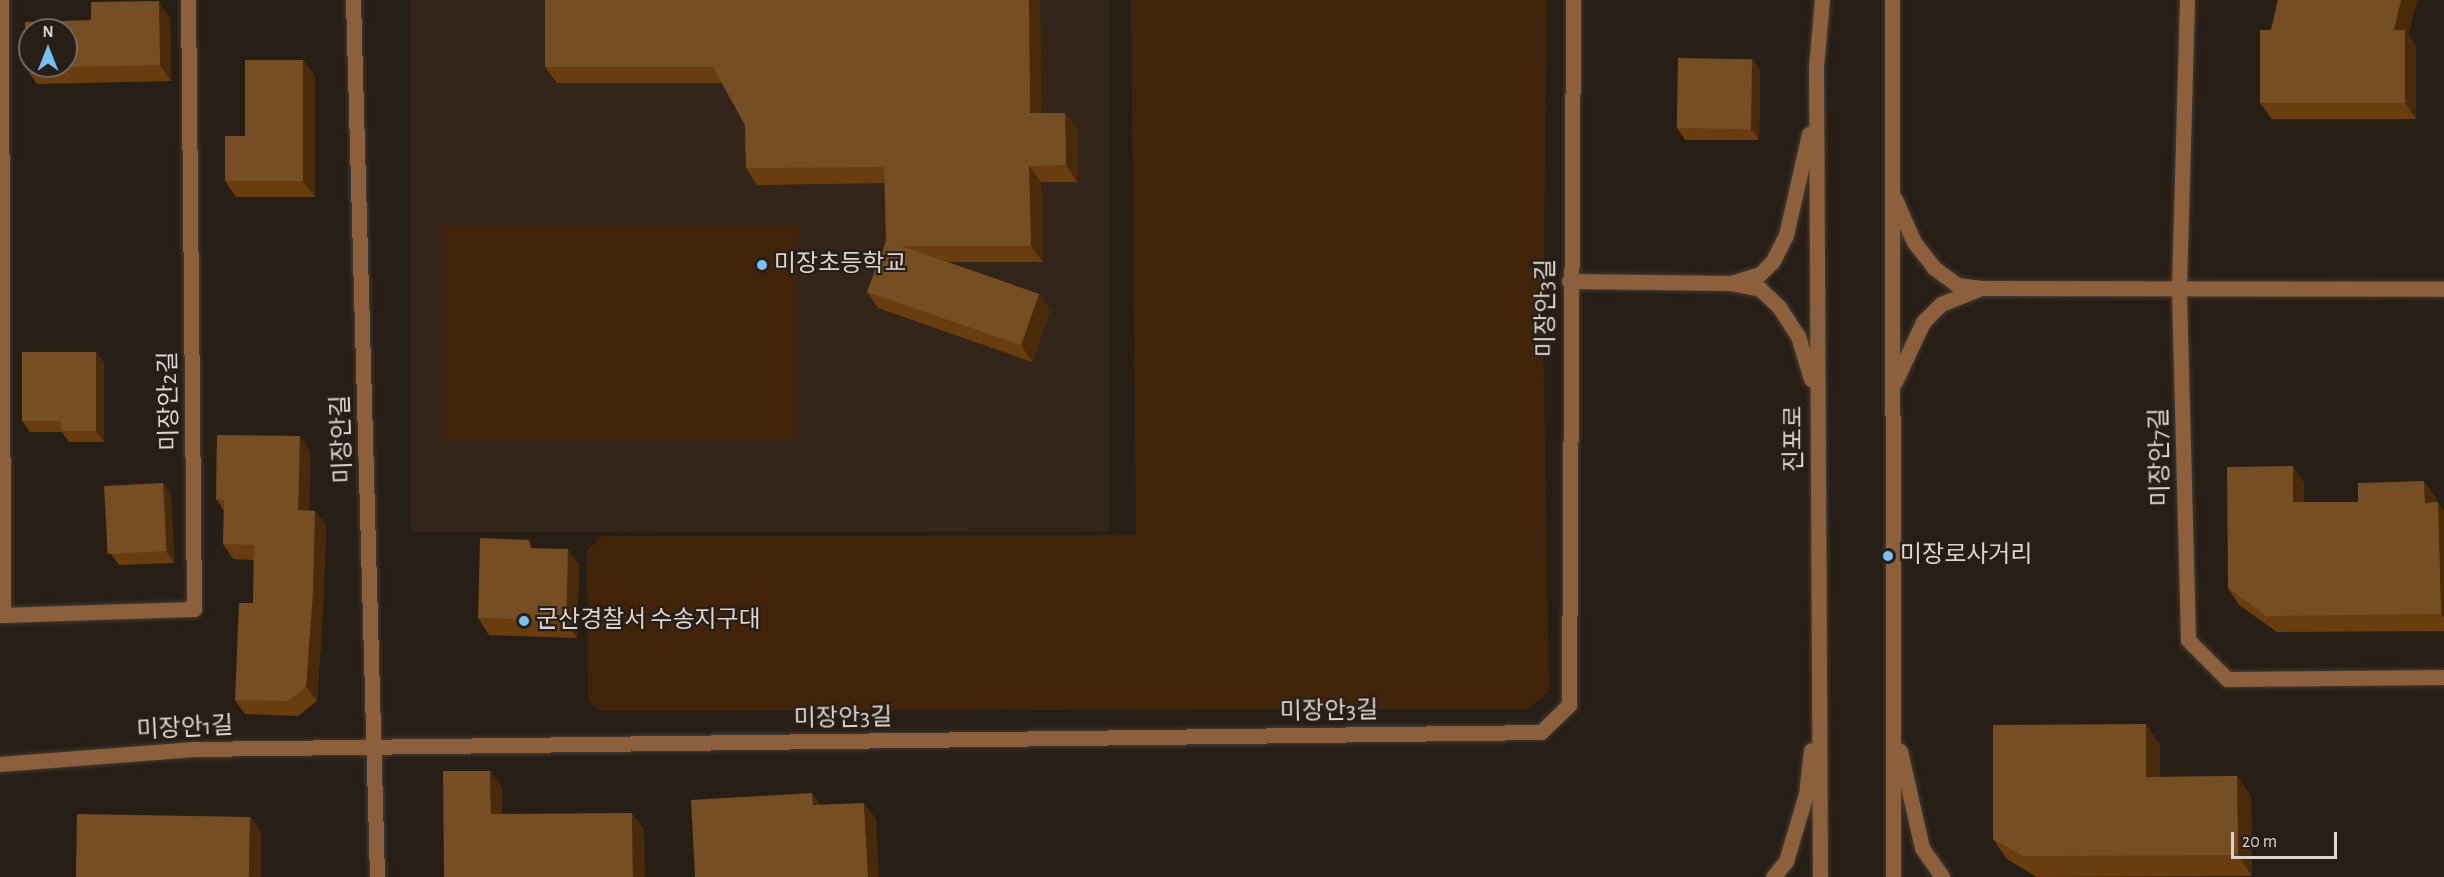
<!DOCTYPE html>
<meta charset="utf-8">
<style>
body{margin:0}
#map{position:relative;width:2444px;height:877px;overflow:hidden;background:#271e16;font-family:"Alegreya Sans","Noto Sans KR",sans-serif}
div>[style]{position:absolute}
.built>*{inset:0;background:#34251a;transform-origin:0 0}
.green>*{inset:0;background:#41240a;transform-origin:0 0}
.roads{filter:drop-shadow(0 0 2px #443b34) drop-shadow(0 0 2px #443b34)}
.minor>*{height:15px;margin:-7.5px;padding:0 7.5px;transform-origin:7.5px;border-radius:7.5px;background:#8c603c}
.wall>*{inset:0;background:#693d0e}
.shaded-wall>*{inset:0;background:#492a09}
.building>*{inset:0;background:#754e23;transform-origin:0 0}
.dots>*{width:16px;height:16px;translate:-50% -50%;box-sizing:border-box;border:3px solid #271e16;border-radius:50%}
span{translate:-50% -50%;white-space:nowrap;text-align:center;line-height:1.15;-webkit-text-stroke:4.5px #271e16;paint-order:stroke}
.poi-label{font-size:24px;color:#dbd4cf}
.left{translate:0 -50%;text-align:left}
.street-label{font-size:24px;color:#dbd4cf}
.north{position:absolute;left:18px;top:18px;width:60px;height:60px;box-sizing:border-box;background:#271e16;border:2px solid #6f6760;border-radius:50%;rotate:0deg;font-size:16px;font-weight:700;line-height:24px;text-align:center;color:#dbd4cf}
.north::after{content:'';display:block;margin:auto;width:21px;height:27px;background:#73c1f5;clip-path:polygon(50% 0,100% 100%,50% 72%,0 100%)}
.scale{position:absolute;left:2231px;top:832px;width:106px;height:27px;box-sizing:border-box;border:3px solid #dbd4cf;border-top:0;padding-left:8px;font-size:18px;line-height:21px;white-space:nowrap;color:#dbd4cf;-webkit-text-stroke:4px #271e16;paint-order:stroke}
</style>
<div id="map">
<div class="built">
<div style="left:411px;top:0;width:698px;height:532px"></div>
</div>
<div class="green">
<div style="clip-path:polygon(1131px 0,1547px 0,1543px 323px,1549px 691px,1528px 709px,599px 711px,588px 700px,587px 550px,602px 536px,1136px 535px)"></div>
<div style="left:442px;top:225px;width:355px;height:215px"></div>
</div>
<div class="roads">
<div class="minor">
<div style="left:1px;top:0;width:615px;rotate:89.81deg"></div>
<div style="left:353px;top:0;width:877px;rotate:88.43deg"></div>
<div style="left:1892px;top:0;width:877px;rotate:89.93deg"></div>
<div style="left:2187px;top:0;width:293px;rotate:91.6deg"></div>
<div style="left:2179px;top:293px;width:347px;rotate:88.5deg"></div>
<div style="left:2188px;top:640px;width:55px;rotate:45deg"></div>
<div style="left:2227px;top:679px;width:217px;rotate:-0.5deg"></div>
<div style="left:1809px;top:134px;width:104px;rotate:102.8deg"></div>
<div style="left:1786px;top:235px;width:30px;rotate:117deg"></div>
<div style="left:1772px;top:262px;width:17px;rotate:135deg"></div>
<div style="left:1760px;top:274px;width:31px;rotate:163deg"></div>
<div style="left:1730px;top:283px;width:31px;rotate:11deg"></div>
<div style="left:1760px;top:289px;width:26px;rotate:43deg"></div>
<div style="left:1779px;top:307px;width:35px;rotate:57deg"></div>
<div style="left:1798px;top:336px;width:45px;rotate:73.2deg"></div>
<div style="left:1895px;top:199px;width:47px;rotate:66.2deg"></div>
<div style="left:1914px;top:242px;width:33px;rotate:52deg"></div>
<div style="left:1934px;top:268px;width:29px;rotate:36deg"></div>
<div style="left:1957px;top:285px;width:24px;rotate:7deg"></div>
<div style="left:1981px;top:288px;width:43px;rotate:158.2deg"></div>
<div style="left:1941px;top:304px;width:25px;rotate:135deg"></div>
<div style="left:1923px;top:322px;width:66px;rotate:115deg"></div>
<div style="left:1569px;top:281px;width:161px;rotate:0.7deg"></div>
<div style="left:1981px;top:288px;width:463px;rotate:0.1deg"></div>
<div style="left:0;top:615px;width:194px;rotate:-1.8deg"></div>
<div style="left:194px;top:609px;width:609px;rotate:-90.56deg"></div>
<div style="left:1900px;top:751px;width:99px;rotate:77.2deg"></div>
<div style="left:1922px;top:848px;width:35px;rotate:55deg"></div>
<div style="left:0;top:764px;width:194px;rotate:-4.4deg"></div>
<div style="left:193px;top:749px;width:1348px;rotate:-0.72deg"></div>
<div style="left:1541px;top:732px;width:39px;rotate:-44deg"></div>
<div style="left:1569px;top:705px;width:705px;rotate:-89.67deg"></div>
<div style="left:1773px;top:877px;width:21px;rotate:-51deg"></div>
<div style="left:1786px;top:861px;width:70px;rotate:-73.4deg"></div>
<div style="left:1806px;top:794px;width:44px;rotate:-83.5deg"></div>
<div style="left:1820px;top:877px;width:810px;rotate:-90.28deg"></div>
<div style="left:1816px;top:67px;width:67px;rotate:-84.9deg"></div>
</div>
</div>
<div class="wall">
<div style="clip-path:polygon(1040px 0,1041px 113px,1065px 113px,1077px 129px,1077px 182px,1041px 182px,1043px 262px,948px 262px,1039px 294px,1050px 311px,1032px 362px,878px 308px,867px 292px,886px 241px,885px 183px,757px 185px,746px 168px,745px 125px,722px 83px,557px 83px,545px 67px)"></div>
<div style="clip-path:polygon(2278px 0,2417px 0,2408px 35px,2416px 46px,2416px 119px,2272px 119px,2260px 103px,2271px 30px)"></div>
<div style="clip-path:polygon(170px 18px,171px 81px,37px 84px,26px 68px)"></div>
<div style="clip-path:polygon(1752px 59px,1760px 70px,1759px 140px,1685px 140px,1677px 128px)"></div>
<div style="clip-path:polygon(303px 60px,315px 76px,315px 197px,236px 197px,225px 181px,245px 136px)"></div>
<div style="clip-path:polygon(96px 352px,104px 363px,104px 442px,69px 442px,62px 432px,30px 432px,22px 421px)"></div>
<div style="clip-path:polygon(310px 451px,309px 511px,315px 511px,326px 526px,323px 608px,317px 701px,298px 716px,245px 714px,235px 700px,253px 603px,254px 560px,233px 559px,223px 544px,224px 511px,216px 499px)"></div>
<div style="clip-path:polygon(2293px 466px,2304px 483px,2304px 502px,2358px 502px,2436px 497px,2436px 502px,2444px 511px,2444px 631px,2277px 632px,2239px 605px,2228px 588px)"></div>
<div style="clip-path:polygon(163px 483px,171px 495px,174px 563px,119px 565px,111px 554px)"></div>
<div style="clip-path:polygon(535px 548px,579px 565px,577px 638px,489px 635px,478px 618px)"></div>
<div style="clip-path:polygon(2160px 745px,2160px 777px,2237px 776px,2251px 796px,2252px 876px,2037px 877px,2007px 859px,1993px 839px)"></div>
</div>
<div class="shaded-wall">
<div style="clip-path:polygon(1029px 0,1040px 0,1042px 129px,1030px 113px)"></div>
<div style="clip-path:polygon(2401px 0,2417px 0,2408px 35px,2416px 46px,2416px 119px,2405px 103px,2394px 30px)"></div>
<div style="clip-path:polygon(159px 1px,170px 18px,171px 81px,160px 65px)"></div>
<div style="clip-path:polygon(1752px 59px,1760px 70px,1759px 140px,1751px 129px)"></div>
<div style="clip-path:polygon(303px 60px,315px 76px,315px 197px,303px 181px)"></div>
<div style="clip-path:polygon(1065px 113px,1077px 129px,1077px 182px,1066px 165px)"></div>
<div style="clip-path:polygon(1029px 166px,1041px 182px,1043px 262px,1031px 246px)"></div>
<div style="clip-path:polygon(1039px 294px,1050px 311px,1032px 362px,1021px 345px)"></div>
<div style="clip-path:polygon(96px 352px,104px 363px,104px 442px,96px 431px)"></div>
<div style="clip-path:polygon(300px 436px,310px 451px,309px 525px,298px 510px)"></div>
<div style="clip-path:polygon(2293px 466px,2304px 483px,2305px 519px,2293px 502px)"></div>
<div style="clip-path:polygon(2424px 481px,2436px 497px,2436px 519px,2425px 503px)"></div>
<div style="clip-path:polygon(163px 483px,171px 495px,174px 563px,166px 551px)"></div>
<div style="clip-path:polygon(2438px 502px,2444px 511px,2444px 618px,2441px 614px)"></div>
<div style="clip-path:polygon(315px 511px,326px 526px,323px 608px,317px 701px,306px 687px)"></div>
<div style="clip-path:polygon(568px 549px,579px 565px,577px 638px,566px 621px)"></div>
<div style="clip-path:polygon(2146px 724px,2160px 745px,2160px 797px,2146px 777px)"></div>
<div style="clip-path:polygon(490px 771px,502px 787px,502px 830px,491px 814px)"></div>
<div style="clip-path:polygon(2237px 776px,2251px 796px,2252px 876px,2238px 855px)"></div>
<div style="clip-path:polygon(812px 793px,824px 809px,813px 805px)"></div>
<div style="clip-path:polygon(864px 803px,876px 819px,879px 877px,868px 877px)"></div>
<div style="clip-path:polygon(632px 813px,644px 829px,645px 877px,633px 877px)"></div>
<div style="clip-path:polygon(250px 816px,261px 832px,261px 877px,249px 877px)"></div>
</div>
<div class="building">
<div style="clip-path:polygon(545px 0,1029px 0,1030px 113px,1065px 113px,1066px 165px,1029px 166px,1031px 246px,901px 246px,1039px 294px,1021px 345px,867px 292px,886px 241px,884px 167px,746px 168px,745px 125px,713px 67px,545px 67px)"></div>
<div style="clip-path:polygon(2278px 0,2401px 0,2394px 30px,2405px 30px,2405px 103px,2260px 103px,2260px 30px,2271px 30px)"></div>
<div style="clip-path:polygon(evenodd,159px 1px,160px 65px,26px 68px,25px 22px,91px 20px,91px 2px,159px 1px,30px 30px,66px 30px,66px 66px,30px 66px,30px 30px)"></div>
<div style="left:1678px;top:58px;width:74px;height:70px;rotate:1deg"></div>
<div style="clip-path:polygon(245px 60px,303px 60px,303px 181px,225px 181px,225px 136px,245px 136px)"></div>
<div style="clip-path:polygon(22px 352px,96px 352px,96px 431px,61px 431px,61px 421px,22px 421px)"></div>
<div style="clip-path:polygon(217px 435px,300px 436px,298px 510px,315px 511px,313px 593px,306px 687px,288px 701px,235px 700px,239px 603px,253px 603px,254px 545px,223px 544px,224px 500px,216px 499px)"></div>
<div style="clip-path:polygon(2293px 466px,2293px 502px,2358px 502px,2358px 483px,2424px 481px,2425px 503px,2438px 502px,2441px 614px,2266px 616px,2228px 588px,2227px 467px)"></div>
<div style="left:163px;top:483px;width:68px;height:59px;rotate:87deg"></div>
<div style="clip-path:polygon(480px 538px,529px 540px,531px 548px,568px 549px,566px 621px,478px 618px)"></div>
<div style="clip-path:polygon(2146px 724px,2146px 777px,2237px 776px,2238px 855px,2023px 856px,1993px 839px,1993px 725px)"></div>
<div style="clip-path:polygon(443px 771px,490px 771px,491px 814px,632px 813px,633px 877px,444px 877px)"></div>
<div style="clip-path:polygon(812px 793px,813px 805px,864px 803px,868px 877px,695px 877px,691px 800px)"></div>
<div style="left:77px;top:814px;width:173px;height:63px;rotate:1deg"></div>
</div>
<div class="dots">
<div style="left:762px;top:265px;background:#73c1f5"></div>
<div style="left:1888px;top:556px;background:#73c1f5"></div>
<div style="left:524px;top:621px;background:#73c1f5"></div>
</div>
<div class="poi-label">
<span class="left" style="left:774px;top:265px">미장초등학교</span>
<span class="left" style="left:1900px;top:556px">미장로사거리</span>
<span class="left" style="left:536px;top:621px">군산경찰서 수송지구대</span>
</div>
<div class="street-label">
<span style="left:1547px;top:308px;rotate:-90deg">미장안3길</span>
<span style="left:170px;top:401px;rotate:-91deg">미장안2길</span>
<span style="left:343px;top:439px;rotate:-92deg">미장안길</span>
<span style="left:1795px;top:439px;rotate:-90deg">진포로</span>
<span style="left:2161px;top:457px;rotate:-91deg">미장안7길</span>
<span style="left:1329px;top:712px;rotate:-1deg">미장안3길</span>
<span style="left:843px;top:719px;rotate:-1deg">미장안3길</span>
<span style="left:185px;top:729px;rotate:-3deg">미장안1길</span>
</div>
<div class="north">N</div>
<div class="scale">20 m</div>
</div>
